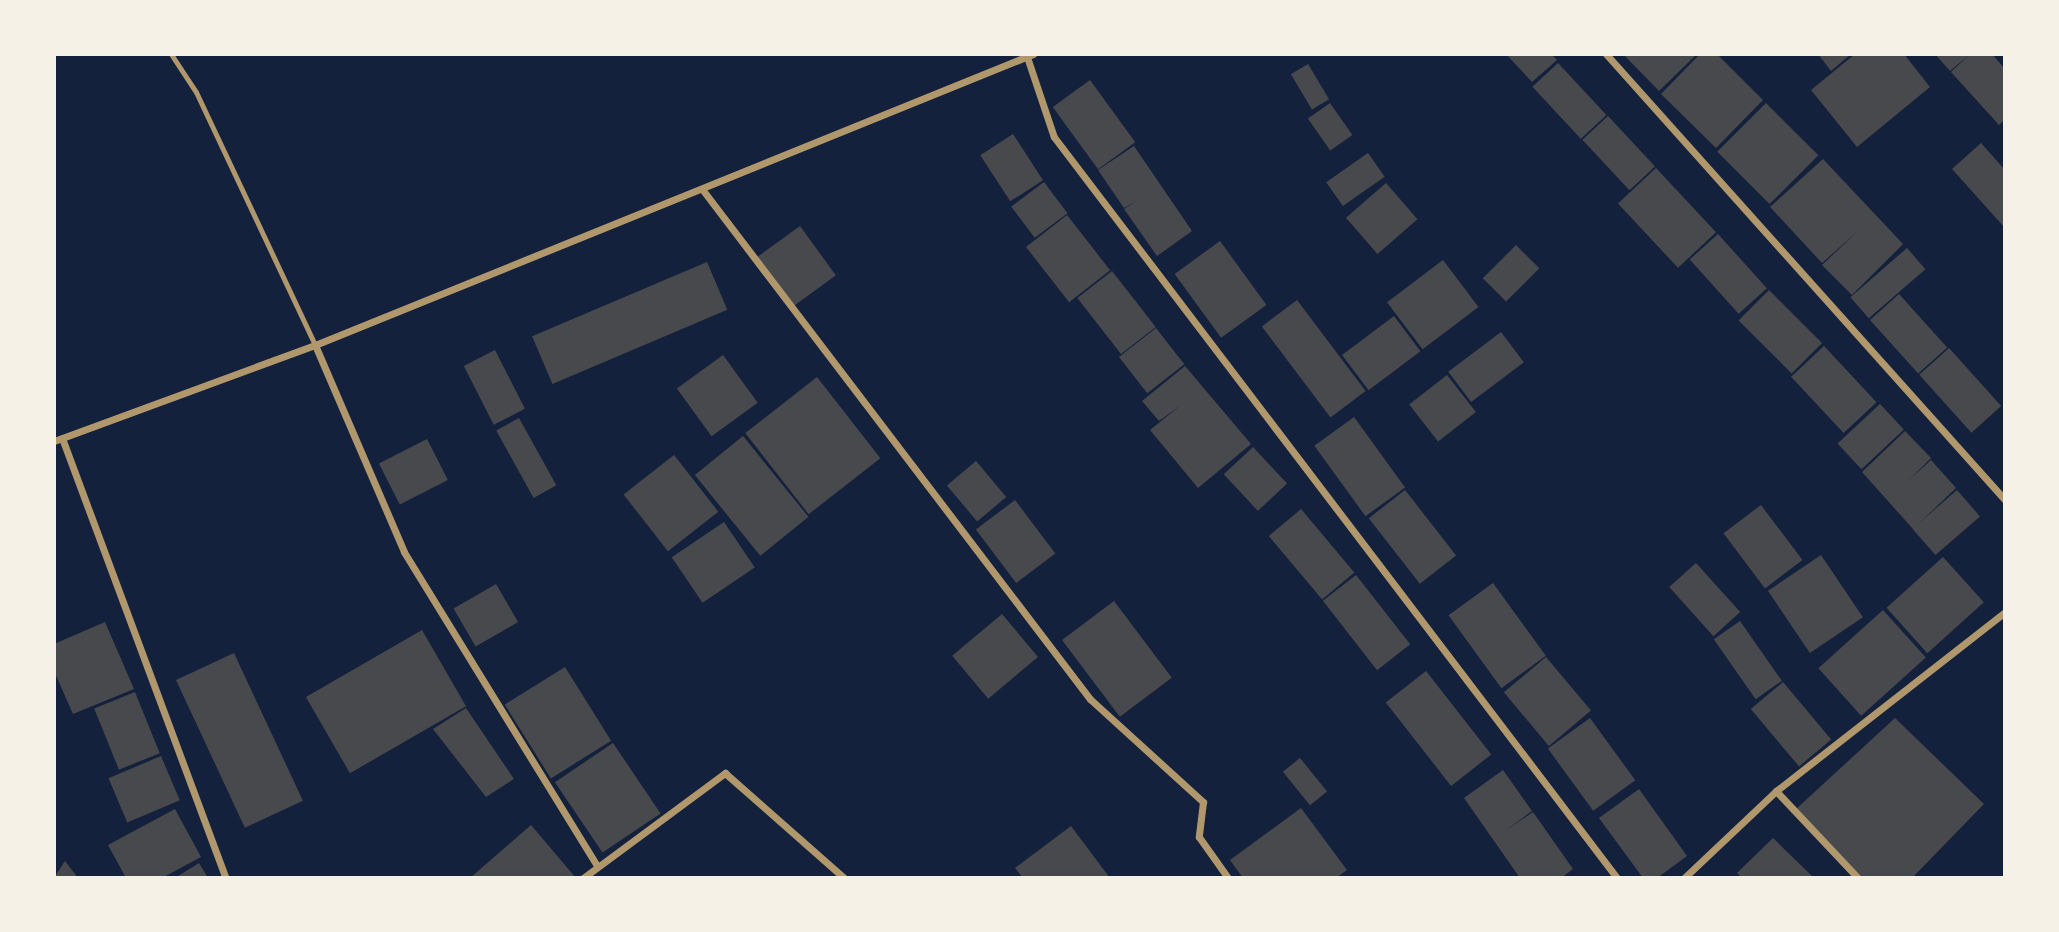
<!DOCTYPE html>
<style>
body{margin:0}
#map{position:relative;width:2059px;height:932px;overflow:hidden;background:#14213d;font-family:Barlow,sans-serif}
div>[style]{position:absolute}
.building>*{inset:0;background:#48494c;transform-origin:0 0}
.service>*{height:5px;margin:-2.5px;padding:0 2.5px;transform-origin:2.5px;border-radius:2.5px;background:#b1986c}
.minor>*{height:7px;margin:-3.5px;padding:0 3.5px;transform-origin:3.5px;border-radius:3.5px;background:#b1986c}
span{translate:-50% -50%;white-space:nowrap;text-align:center;line-height:1.15;-webkit-text-stroke:6px #f6f1e7;paint-order:stroke}
.frame{position:absolute;inset:0;border:56px solid #f6f1e7;pointer-events:none}
</style>
<div id="map">
<div class="building">
<div style="clip-path:polygon(1506px 54px,1551px 54px,1557px 60px,1532px 82px)"></div>
<div style="clip-path:polygon(1623px 54px,1697px 54px,1659px 91px)"></div>
<div style="clip-path:polygon(1700px 54px,1717px 54px,1763px 100px,1716px 148px,1661px 94px)"></div>
<div style="clip-path:polygon(1818px 54px,1851px 54px,1831px 71px)"></div>
<div style="clip-path:polygon(1855px 54px,1904px 54px,1930px 87px,1857px 147px,1811px 90px)"></div>
<div style="clip-path:polygon(1935px 54px,1992px 54px,2005px 69px,2005px 119px,1999px 125px,1951px 72px,1969px 55px,1950px 71px)"></div>
<div style="left:1558px;top:63px;width:71px;height:35px;rotate:47deg"></div>
<div style="left:1308px;top:64px;width:41px;height:20px;rotate:59deg"></div>
<div style="left:1090px;top:80px;width:77px;height:46px;rotate:54deg"></div>
<div style="left:1330px;top:103px;width:39px;height:27px;rotate:55deg"></div>
<div style="left:1766px;top:103px;width:74px;height:69px;rotate:45deg"></div>
<div style="left:1608px;top:116px;width:69px;height:35px;rotate:47deg"></div>
<div style="left:1013px;top:134px;width:55px;height:39px;rotate:57deg"></div>
<div style="clip-path:polygon(1981px 143px,2005px 170px,2005px 228px,1952px 169px)"></div>
<div style="clip-path:polygon(1134px 146px,1192px 231px,1157px 256px,1124px 209px,1136px 201px,1124px 208px,1098px 170px)"></div>
<div style="left:1368px;top:153px;width:29px;height:51px;rotate:55deg"></div>
<div style="clip-path:polygon(1823px 159px,1903px 244px,1852px 295px,1822px 265px,1858px 231px,1822px 263px,1770px 207px)"></div>
<div style="left:1656px;top:168px;width:88px;height:52px;rotate:47deg"></div>
<div style="left:1044px;top:182px;width:39px;height:41px;rotate:53deg"></div>
<div style="left:1386px;top:183px;width:48px;height:53px;rotate:49deg"></div>
<div style="left:1067px;top:215px;width:70px;height:52px;rotate:52deg"></div>
<div style="left:800px;top:226px;width:61px;height:52px;rotate:54deg"></div>
<div style="left:1718px;top:234px;width:73px;height:38px;rotate:48deg"></div>
<div style="left:1220px;top:241px;width:79px;height:56px;rotate:54deg"></div>
<div style="left:1516px;top:245px;width:33px;height:47px;rotate:45deg"></div>
<div style="left:1907px;top:248px;width:28px;height:75px;rotate:49deg"></div>
<div style="left:1443px;top:260px;width:59px;height:70px;rotate:53deg"></div>
<div style="left:707px;top:262px;width:52px;height:190px;rotate:67deg"></div>
<div style="left:1112px;top:271px;width:71px;height:44px;rotate:52deg"></div>
<div style="left:1769px;top:290px;width:75px;height:43px;rotate:45deg"></div>
<div style="left:1899px;top:294px;width:72px;height:39px;rotate:48deg"></div>
<div style="left:1297px;top:300px;width:114px;height:44px;rotate:53deg"></div>
<div style="left:1394px;top:316px;width:44px;height:65px;rotate:53deg"></div>
<div style="left:1156px;top:328px;width:46px;height:47px;rotate:52deg"></div>
<div style="left:1501px;top:332px;width:38px;height:66px;rotate:53deg"></div>
<div style="left:1824px;top:346px;width:77px;height:45px;rotate:47deg"></div>
<div style="left:1949px;top:348px;width:78px;height:40px;rotate:48deg"></div>
<div style="left:495px;top:350px;width:66px;height:35px;rotate:63deg"></div>
<div style="left:723px;top:355px;width:59px;height:57px;rotate:54deg"></div>
<div style="clip-path:polygon(1185px 366px,1251px 444px,1198px 488px,1150px 430px,1181px 405px,1159px 421px,1142px 401px)"></div>
<div style="left:1447px;top:375px;width:47px;height:48px;rotate:52deg"></div>
<div style="left:817px;top:377px;width:103px;height:91px;rotate:52deg"></div>
<div style="left:1880px;top:404px;width:35px;height:58px;rotate:47deg"></div>
<div style="left:1354px;top:417px;width:87px;height:49px;rotate:54deg"></div>
<div style="left:519px;top:418px;width:77px;height:26px;rotate:61deg"></div>
<div style="clip-path:polygon(1905px 431px,1931px 458px,1909px 480px,1931px 460px,1956px 488px,1913px 529px,1862px 472px)"></div>
<div style="left:743px;top:436px;width:104px;height:62px;rotate:51deg"></div>
<div style="left:427px;top:439px;width:46px;height:54px;rotate:63deg"></div>
<div style="left:1253px;top:447px;width:50px;height:40px;rotate:47deg"></div>
<div style="left:674px;top:455px;width:72px;height:64px;rotate:52deg"></div>
<div style="left:976px;top:461px;width:47px;height:38px;rotate:50deg"></div>
<div style="left:1405px;top:490px;width:83px;height:46px;rotate:52deg"></div>
<div style="left:1957px;top:490px;width:35px;height:59px;rotate:49deg"></div>
<div style="left:1015px;top:500px;width:67px;height:49px;rotate:53deg"></div>
<div style="left:1761px;top:505px;width:69px;height:47px;rotate:53deg"></div>
<div style="left:1301px;top:509px;width:83px;height:42px;rotate:50deg"></div>
<div style="left:724px;top:522px;width:55px;height:63px;rotate:56deg"></div>
<div style="left:1821px;top:555px;width:75px;height:64px;rotate:56deg"></div>
<div style="left:1943px;top:557px;width:61px;height:76px;rotate:48deg"></div>
<div style="left:1696px;top:563px;width:66px;height:36px;rotate:48deg"></div>
<div style="left:1356px;top:575px;width:88px;height:42px;rotate:52deg"></div>
<div style="left:1493px;top:583px;width:90px;height:55px;rotate:54deg"></div>
<div style="left:496px;top:584px;width:44px;height:49px;rotate:60deg"></div>
<div style="left:1114px;top:601px;width:96px;height:65px;rotate:53deg"></div>
<div style="left:1883px;top:610px;width:64px;height:87px;rotate:48deg"></div>
<div style="left:1002px;top:614px;width:56px;height:65px;rotate:50deg"></div>
<div style="left:1740px;top:621px;width:73px;height:32px;rotate:55deg"></div>
<div style="clip-path:polygon(105px 622px,134px 689px,73px 714px,54px 671px,54px 644px)"></div>
<div style="left:422px;top:630px;width:88px;height:134px;rotate:60deg"></div>
<div style="left:234px;top:653px;width:163px;height:64px;rotate:65deg"></div>
<div style="left:1546px;top:657px;width:70px;height:55px;rotate:50deg"></div>
<div style="left:565px;top:667px;width:87px;height:71px;rotate:58deg"></div>
<div style="left:1426px;top:671px;width:106px;height:51px;rotate:52deg"></div>
<div style="left:1783px;top:682px;width:75px;height:42px;rotate:50deg"></div>
<div style="left:135px;top:692px;width:66px;height:44px;rotate:68deg"></div>
<div style="clip-path:polygon(466px 708px,514px 779px,486px 797px,433px 729px)"></div>
<div style="left:1590px;top:718px;width:77px;height:52px;rotate:54deg"></div>
<div style="clip-path:polygon(1895px 718px,1984px 804px,1912px 878px,1861px 878px,1795px 810px)"></div>
<div style="left:613px;top:743px;width:85px;height:70px;rotate:56deg"></div>
<div style="left:161px;top:756px;width:48px;height:57px;rotate:67deg"></div>
<div style="left:1300px;top:758px;width:43px;height:22px;rotate:51deg"></div>
<div style="clip-path:polygon(1503px 770px,1532px 811px,1506px 830px,1533px 812px,1573px 869px,1561px 878px,1520px 878px,1464px 798px)"></div>
<div style="clip-path:polygon(1639px 789px,1687px 856px,1657px 878px,1643px 878px,1599px 818px)"></div>
<div style="clip-path:polygon(1301px 808px,1347px 870px,1336px 878px,1243px 878px,1230px 860px)"></div>
<div style="clip-path:polygon(175px 809px,201px 857px,162px 878px,126px 878px,108px 845px)"></div>
<div style="clip-path:polygon(531px 825px,576px 878px,470px 878px)"></div>
<div style="clip-path:polygon(1071px 826px,1110px 878px,1023px 878px,1015px 868px)"></div>
<div style="clip-path:polygon(1773px 838px,1814px 878px,1742px 878px,1737px 873px)"></div>
<div style="clip-path:polygon(65px 861px,78px 878px,54px 878px)"></div>
<div style="clip-path:polygon(199px 863px,208px 878px,175px 878px)"></div>
</div>
<div class="service">
<div style="left:171px;top:54px;width:45px;rotate:56.7deg"></div>
<div style="left:196px;top:92px;width:280px;rotate:64.8deg"></div>
</div>
<div class="minor">
<div style="left:1606px;top:54px;width:598px;rotate:48.18deg"></div>
<div style="left:1027px;top:57px;width:84px;rotate:71.4deg"></div>
<div style="left:1054px;top:137px;width:931px;rotate:52.77deg"></div>
<div style="left:702px;top:189px;width:641px;rotate:52.74deg"></div>
<div style="left:1090px;top:699px;width:153px;rotate:42.3deg"></div>
<div style="left:1203px;top:802px;width:35px;rotate:97deg"></div>
<div style="left:1199px;top:837px;width:50px;rotate:54.7deg"></div>
<div style="left:315px;top:345px;width:225px;rotate:66.7deg"></div>
<div style="left:404px;top:552px;width:369px;rotate:58.4deg"></div>
<div style="left:62px;top:438px;width:470px;rotate:69.6deg"></div>
<div style="left:54px;top:441px;width:278px;rotate:-20.2deg"></div>
<div style="left:315px;top:345px;width:775px;rotate:-22.06deg"></div>
<div style="left:1776px;top:791px;width:120px;rotate:46.7deg"></div>
<div style="left:583px;top:878px;width:177px;rotate:-36.5deg"></div>
<div style="left:725px;top:773px;width:159px;rotate:41.4deg"></div>
<div style="left:1684px;top:878px;width:127px;rotate:-43.4deg"></div>
<div style="left:1776px;top:791px;width:291px;rotate:-38deg"></div>
</div>
<div class="frame"></div>
</div>
